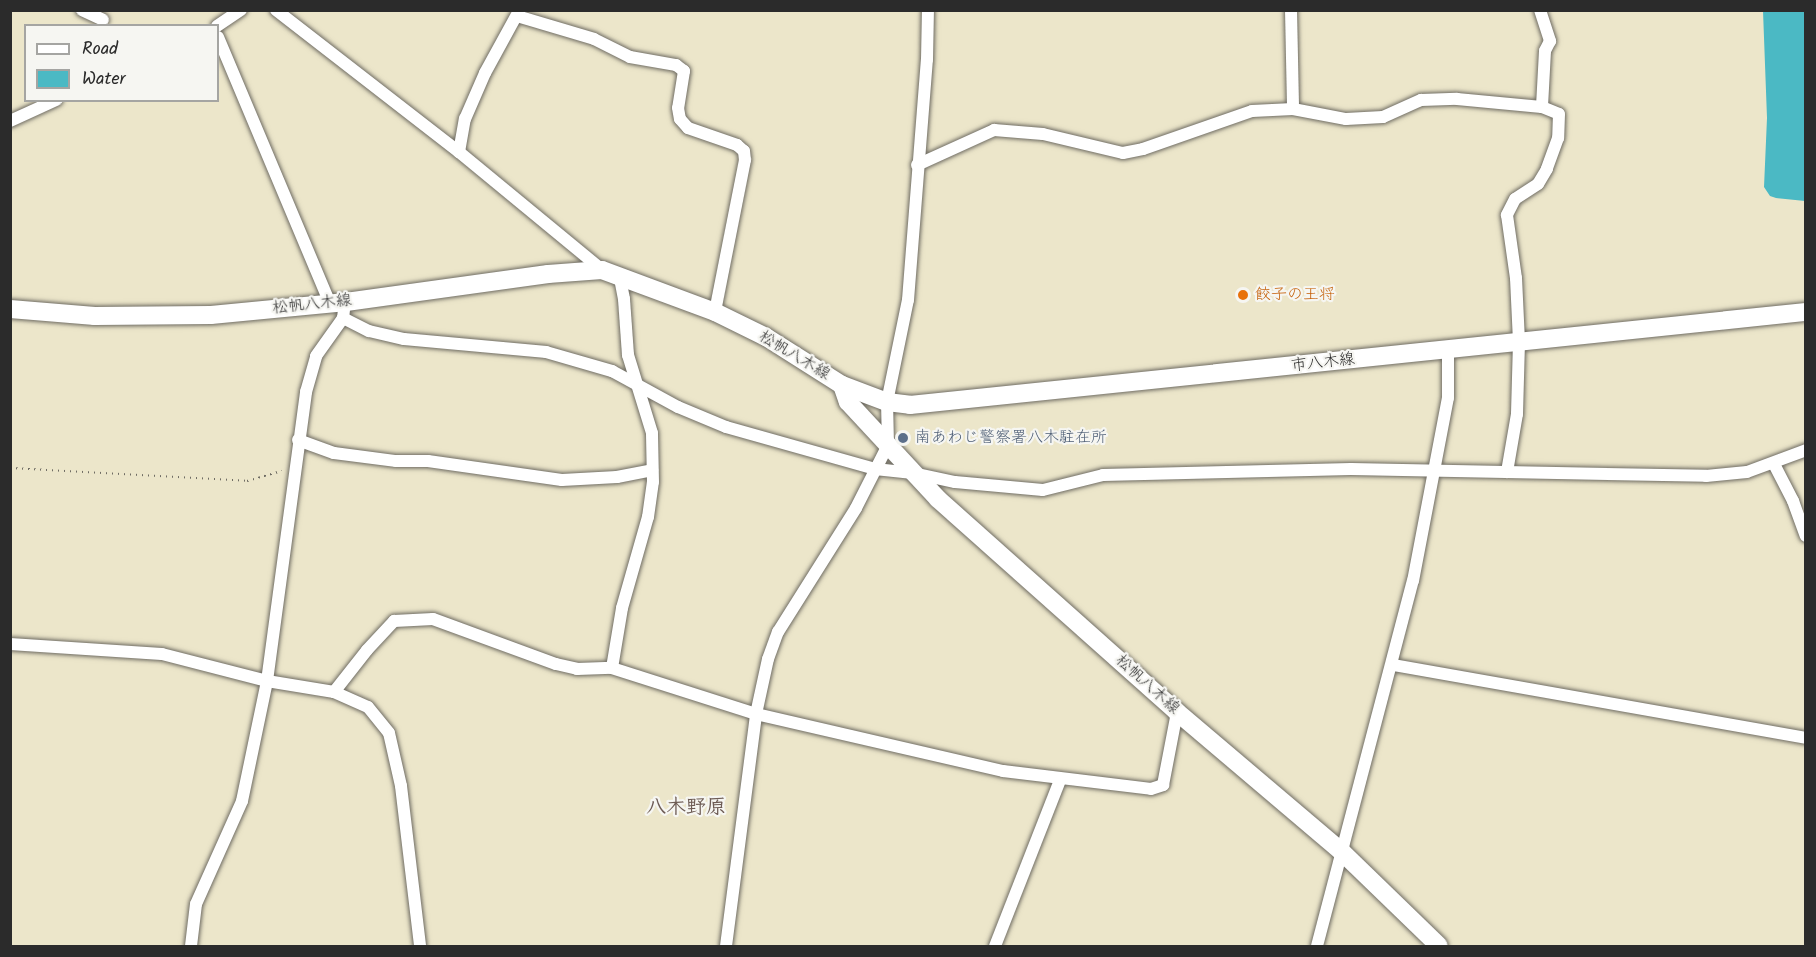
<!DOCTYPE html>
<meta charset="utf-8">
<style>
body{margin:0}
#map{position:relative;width:1816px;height:957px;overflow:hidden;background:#ece6ca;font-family:Kalam,"Klee One",sans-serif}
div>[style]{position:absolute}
.water>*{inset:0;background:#4bb9c4}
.path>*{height:2px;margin-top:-1px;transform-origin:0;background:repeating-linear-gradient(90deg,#6f6c63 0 1.5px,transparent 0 6px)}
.roads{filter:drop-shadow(0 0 2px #6f6c63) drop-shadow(0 0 2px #6f6c63)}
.street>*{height:12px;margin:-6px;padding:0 6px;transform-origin:6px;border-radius:6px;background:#fff}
.secondary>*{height:18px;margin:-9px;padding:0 9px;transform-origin:9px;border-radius:9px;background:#fff}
.dots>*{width:16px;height:16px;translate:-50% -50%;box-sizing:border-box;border:3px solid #f6f6f2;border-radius:50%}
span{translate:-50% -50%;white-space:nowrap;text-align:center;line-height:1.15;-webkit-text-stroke:4.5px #f6f6f2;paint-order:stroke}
.food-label{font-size:16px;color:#c56008}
.left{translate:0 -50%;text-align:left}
.street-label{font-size:16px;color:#2b2b2b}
.service-label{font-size:16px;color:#4e5e75}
.quarter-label{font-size:20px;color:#6e5c55;font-weight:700}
.frame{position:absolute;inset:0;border:12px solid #2b2b2b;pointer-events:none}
.legend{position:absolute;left:24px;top:24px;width:195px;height:78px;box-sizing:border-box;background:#f6f6f2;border:2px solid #a5a5a2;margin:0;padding:8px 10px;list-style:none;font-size:18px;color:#2b2b2b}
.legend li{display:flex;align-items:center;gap:12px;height:30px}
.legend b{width:30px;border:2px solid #a5a5a2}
</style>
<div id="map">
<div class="water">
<div style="clip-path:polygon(1763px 11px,1805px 11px,1805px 201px,1776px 198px,1770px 196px,1764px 187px,1767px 118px)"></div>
</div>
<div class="path">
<div style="left:10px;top:468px;width:237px;rotate:3.1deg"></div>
<div style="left:247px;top:481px;width:36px;rotate:-16deg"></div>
</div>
<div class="roads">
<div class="street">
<div style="left:82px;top:10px;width:23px;rotate:25deg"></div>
<div style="left:276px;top:10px;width:232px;rotate:37.8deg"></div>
<div style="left:459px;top:152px;width:185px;rotate:39.5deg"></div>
<div style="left:1291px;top:10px;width:99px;rotate:88.8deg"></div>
<div style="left:1540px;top:10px;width:33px;rotate:72deg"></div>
<div style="left:1550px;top:41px;width:11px;rotate:117deg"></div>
<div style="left:1545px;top:51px;width:56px;rotate:93.1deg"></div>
<div style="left:517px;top:16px;width:80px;rotate:16.6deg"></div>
<div style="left:594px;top:39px;width:40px;rotate:26.6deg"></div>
<div style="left:630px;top:57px;width:47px;rotate:9.9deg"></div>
<div style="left:676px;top:65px;width:10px;rotate:37deg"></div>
<div style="left:684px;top:71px;width:37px;rotate:99deg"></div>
<div style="left:678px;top:108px;width:11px;rotate:80deg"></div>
<div style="left:680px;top:119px;width:12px;rotate:48deg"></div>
<div style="left:688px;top:128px;width:52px;rotate:19.1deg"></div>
<div style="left:737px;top:145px;width:9px;rotate:41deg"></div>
<div style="left:744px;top:151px;width:9px;rotate:84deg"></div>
<div style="left:745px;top:160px;width:155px;rotate:101.2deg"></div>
<div style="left:217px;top:26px;width:29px;rotate:-34deg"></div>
<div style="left:218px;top:37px;width:290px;rotate:67.2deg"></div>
<div style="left:10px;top:121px;width:51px;rotate:-24.5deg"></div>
<div style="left:459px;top:152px;width:34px;rotate:-80deg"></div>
<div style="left:465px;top:119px;width:50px;rotate:-66.5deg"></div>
<div style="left:485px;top:73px;width:71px;rotate:-61.3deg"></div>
<div style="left:917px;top:165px;width:85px;rotate:-24.4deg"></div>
<div style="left:994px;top:130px;width:49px;rotate:4.7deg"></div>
<div style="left:1043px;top:134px;width:82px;rotate:13.4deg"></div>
<div style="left:1123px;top:153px;width:20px;rotate:-11deg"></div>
<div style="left:1143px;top:149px;width:115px;rotate:-19.2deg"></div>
<div style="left:1252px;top:111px;width:41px;rotate:-2.8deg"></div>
<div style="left:1293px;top:109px;width:54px;rotate:10.7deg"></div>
<div style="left:1346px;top:119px;width:37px;rotate:-3deg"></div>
<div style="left:1383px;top:117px;width:42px;rotate:-24.1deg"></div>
<div style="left:1421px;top:100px;width:36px;rotate:-2deg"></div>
<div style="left:1457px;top:99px;width:85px;rotate:5.4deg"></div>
<div style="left:1542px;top:107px;width:18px;rotate:22deg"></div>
<div style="left:1559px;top:114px;width:24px;rotate:92deg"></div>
<div style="left:1558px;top:138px;width:33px;rotate:110deg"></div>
<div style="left:1547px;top:169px;width:17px;rotate:121deg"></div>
<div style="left:1538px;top:184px;width:27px;rotate:147deg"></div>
<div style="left:1515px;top:199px;width:18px;rotate:117deg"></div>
<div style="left:1507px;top:215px;width:64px;rotate:81.9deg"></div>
<div style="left:1516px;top:278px;width:64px;rotate:87.3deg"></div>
<div style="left:1519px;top:342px;width:72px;rotate:91.6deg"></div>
<div style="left:1517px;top:414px;width:59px;rotate:99.8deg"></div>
<div style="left:343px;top:318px;width:29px;rotate:27deg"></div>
<div style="left:369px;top:331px;width:36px;rotate:13deg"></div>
<div style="left:404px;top:339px;width:143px;rotate:5.2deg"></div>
<div style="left:546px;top:352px;width:69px;rotate:16.1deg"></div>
<div style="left:612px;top:371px;width:75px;rotate:28.6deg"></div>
<div style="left:678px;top:407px;width:52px;rotate:22.6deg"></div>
<div style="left:726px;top:427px;width:155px;rotate:15.7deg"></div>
<div style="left:875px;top:469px;width:38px;rotate:6deg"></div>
<div style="left:913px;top:473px;width:43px;rotate:12.1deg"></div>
<div style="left:955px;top:482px;width:88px;rotate:5.2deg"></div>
<div style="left:1043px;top:490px;width:62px;rotate:-14deg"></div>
<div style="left:1103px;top:475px;width:248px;rotate:-1.4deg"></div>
<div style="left:1351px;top:469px;width:355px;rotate:1.1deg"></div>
<div style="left:1706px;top:476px;width:41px;rotate:-5.6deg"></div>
<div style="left:1747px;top:472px;width:63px;rotate:-20.4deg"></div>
<div style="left:298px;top:440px;width:38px;rotate:20deg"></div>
<div style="left:334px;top:453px;width:63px;rotate:7.4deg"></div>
<div style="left:396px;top:461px;width:32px"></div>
<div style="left:428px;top:461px;width:135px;rotate:8.1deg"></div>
<div style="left:562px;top:480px;width:55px;rotate:-3.1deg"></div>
<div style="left:617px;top:477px;width:36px;rotate:-11deg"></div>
<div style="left:1774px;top:464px;width:42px;rotate:62.8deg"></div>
<div style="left:1793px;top:501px;width:37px;rotate:70deg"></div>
<div style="left:10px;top:644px;width:152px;rotate:3.8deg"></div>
<div style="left:162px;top:654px;width:108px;rotate:14.4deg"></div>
<div style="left:267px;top:681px;width:68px;rotate:9.3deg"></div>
<div style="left:334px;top:692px;width:37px;rotate:24deg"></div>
<div style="left:368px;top:707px;width:33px;rotate:51deg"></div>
<div style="left:389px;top:733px;width:54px;rotate:77.2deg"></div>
<div style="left:401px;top:786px;width:161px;rotate:83.2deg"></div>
<div style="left:1393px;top:665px;width:419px;rotate:10deg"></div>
<div style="left:612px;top:668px;width:61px;rotate:-80.5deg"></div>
<div style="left:622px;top:608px;width:95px;rotate:-74.1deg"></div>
<div style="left:648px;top:517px;width:35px;rotate:-82deg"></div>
<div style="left:653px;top:482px;width:49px;rotate:-91.2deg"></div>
<div style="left:652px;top:433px;width:82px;rotate:-107.1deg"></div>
<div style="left:628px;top:355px;width:56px;rotate:-94.1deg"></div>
<div style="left:624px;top:299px;width:25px;rotate:-101deg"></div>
<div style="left:334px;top:692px;width:53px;rotate:-51.8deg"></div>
<div style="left:367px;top:650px;width:40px;rotate:-47deg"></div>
<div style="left:394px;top:621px;width:39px;rotate:-3deg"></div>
<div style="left:433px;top:619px;width:131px;rotate:20.1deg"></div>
<div style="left:556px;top:664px;width:22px;rotate:13deg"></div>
<div style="left:577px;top:669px;width:35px;rotate:-2deg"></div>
<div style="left:612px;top:668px;width:151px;rotate:17.7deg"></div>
<div style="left:756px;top:714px;width:253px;rotate:13deg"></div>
<div style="left:1003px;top:771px;width:149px;rotate:6.9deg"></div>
<div style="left:1151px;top:789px;width:13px;rotate:-18deg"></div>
<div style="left:1163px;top:785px;width:74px;rotate:-79.1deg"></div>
<div style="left:191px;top:946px;width:42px;rotate:-83.2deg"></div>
<div style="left:196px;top:904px;width:113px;rotate:-65.9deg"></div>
<div style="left:242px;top:801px;width:123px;rotate:-78.2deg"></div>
<div style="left:267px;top:681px;width:292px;rotate:-82.3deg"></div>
<div style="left:306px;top:392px;width:37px;rotate:-74deg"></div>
<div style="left:316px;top:356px;width:47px;rotate:-54.6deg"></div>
<div style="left:343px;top:318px;width:8px;rotate:-83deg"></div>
<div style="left:726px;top:946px;width:234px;rotate:-82.6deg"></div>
<div style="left:756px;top:714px;width:56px;rotate:-77.7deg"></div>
<div style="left:768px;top:659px;width:29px;rotate:-70deg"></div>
<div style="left:778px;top:632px;width:146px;rotate:-57.8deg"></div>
<div style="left:856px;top:508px;width:71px;rotate:-63.1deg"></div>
<div style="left:888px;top:445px;width:43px;rotate:-91.3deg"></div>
<div style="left:887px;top:402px;width:104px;rotate:-78.4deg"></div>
<div style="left:908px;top:300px;width:241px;rotate:-85.5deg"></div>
<div style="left:927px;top:60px;width:50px;rotate:-88.9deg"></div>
<div style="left:995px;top:946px;width:178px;rotate:-68.6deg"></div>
<div style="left:1317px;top:946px;width:377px;rotate:-75.3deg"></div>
<div style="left:1413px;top:581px;width:186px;rotate:-79.2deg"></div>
<div style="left:1448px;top:398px;width:48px;rotate:-90deg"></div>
</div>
<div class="secondary">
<div style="left:10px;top:309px;width:85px;rotate:4.7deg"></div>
<div style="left:95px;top:316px;width:116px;rotate:-0.5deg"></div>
<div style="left:211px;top:315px;width:136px;rotate:-5.5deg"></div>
<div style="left:346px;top:302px;width:204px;rotate:-7.9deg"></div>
<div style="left:548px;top:274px;width:54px;rotate:-4.2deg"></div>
<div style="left:602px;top:270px;width:121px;rotate:20.4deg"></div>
<div style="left:715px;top:312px;width:57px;rotate:26.1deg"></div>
<div style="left:766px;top:337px;width:90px;rotate:32.3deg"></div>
<div style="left:842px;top:385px;width:48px;rotate:20.7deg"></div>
<div style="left:887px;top:402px;width:23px;rotate:7deg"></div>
<div style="left:910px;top:405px;width:901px;rotate:-5.93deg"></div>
<div style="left:842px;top:385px;width:18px;rotate:71deg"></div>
<div style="left:848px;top:402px;width:132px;rotate:47.1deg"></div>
<div style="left:938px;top:499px;width:320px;rotate:41.7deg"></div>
<div style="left:1177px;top:712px;width:215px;rotate:40.3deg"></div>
<div style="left:1341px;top:851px;width:136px;rotate:44.1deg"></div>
</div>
</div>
<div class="dots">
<div style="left:1243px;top:295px;background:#e8710a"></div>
<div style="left:903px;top:438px;background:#5c6f8a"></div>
</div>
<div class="food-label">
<span class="left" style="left:1255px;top:295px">餃子の王将</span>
</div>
<div class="street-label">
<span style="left:312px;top:305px;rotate:-6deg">松帆八木線</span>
<span style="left:794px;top:356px;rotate:31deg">松帆八木線</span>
<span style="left:1323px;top:363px;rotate:-6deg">市八木線</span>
<span style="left:1147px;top:685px;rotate:42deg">松帆八木線</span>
</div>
<div class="service-label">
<span class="left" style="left:915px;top:438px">南あわじ警察署八木駐在所</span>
</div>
<div class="quarter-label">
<span style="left:686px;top:808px">八木野原</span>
</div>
<div class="frame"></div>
<ul class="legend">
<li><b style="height:8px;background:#fff"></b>Road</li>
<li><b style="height:16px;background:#4bb9c4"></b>Water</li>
</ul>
</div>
